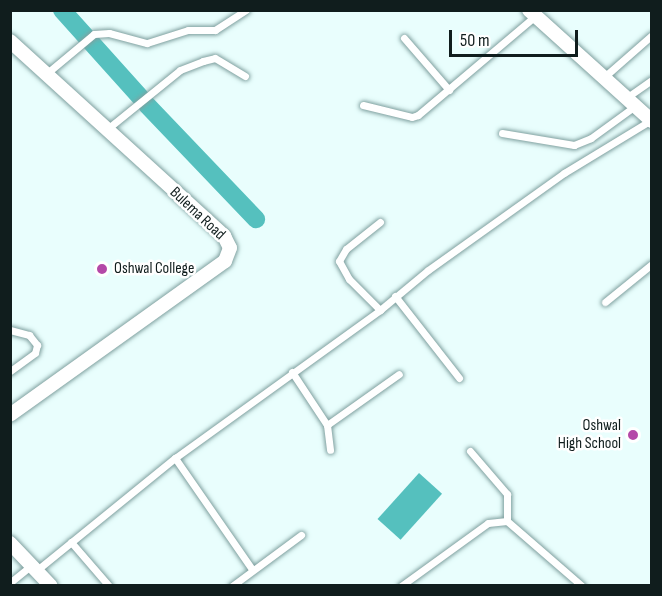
<!DOCTYPE html>
<style>
body{margin:0}
#map{position:relative;width:662px;height:596px;overflow:hidden;background:#e9fefd;font-family:"Sofia Sans Condensed",sans-serif}
div>[style]{position:absolute}
.water>*{inset:0;background:#55c0be;transform-origin:0 0}
.canal>*{height:18px;margin:-9px;padding:0 9px;transform-origin:9px;border-radius:9px;background:#55c0be}
.roads{filter:drop-shadow(0 0 2px #7fa09f) drop-shadow(0 0 2px #7fa09f)}
.lane>*{height:7px;margin:-3.5px;padding:0 3.5px;transform-origin:3.5px;border-radius:3.5px;background:#fff}
.street>*{height:14px;margin:-7px;padding:0 7px;transform-origin:7px;border-radius:7px;background:#fff}
.dots>*{width:16px;height:16px;translate:-50% -50%;box-sizing:border-box;border:3px solid #fff;border-radius:50%}
span{translate:-50% -50%;white-space:nowrap;text-align:center;line-height:1.15;-webkit-text-stroke:5px #fff;paint-order:stroke}
.street-label{font-size:16px;color:#101d1d}
.poi-label{font-size:16px;color:#101d1d}
.left{translate:0 -50%;text-align:left}
.right{translate:-100% -50%;text-align:right}
.frame{position:absolute;inset:0;border:12px solid #101d1d;pointer-events:none}
.scale{position:absolute;left:449px;top:30px;width:129px;height:27px;box-sizing:border-box;border:3px solid #101d1d;border-top:0;padding-left:8px;font-size:18px;line-height:21px;white-space:nowrap;color:#101d1d;-webkit-text-stroke:4px #fff;paint-order:stroke}
</style>
<div id="map">
<div class="water">
<div style="left:419px;top:473px;width:31px;height:62px;rotate:42deg"></div>
</div>
<div class="canal">
<div style="left:62px;top:10px;width:117px;rotate:48.1deg"></div>
<div style="left:147px;top:105px;width:158px;rotate:46.3deg"></div>
</div>
<div class="roads">
<div class="lane">
<div style="left:404px;top:38px;width:69px;rotate:49.1deg"></div>
<div style="left:46px;top:74px;width:62px;rotate:-39.8deg"></div>
<div style="left:94px;top:34px;width:15px;rotate:-4deg"></div>
<div style="left:109px;top:33px;width:39px;rotate:15deg"></div>
<div style="left:147px;top:43px;width:43px;rotate:-17.6deg"></div>
<div style="left:188px;top:30px;width:27px"></div>
<div style="left:215px;top:30px;width:37px;rotate:-33deg"></div>
<div style="left:603px;top:78px;width:65px;rotate:-41.3deg"></div>
<div style="left:626px;top:98px;width:32px;rotate:-35deg"></div>
<div style="left:363px;top:105px;width:50px;rotate:13.8deg"></div>
<div style="left:412px;top:117px;width:6px;rotate:-18deg"></div>
<div style="left:418px;top:115px;width:153px;rotate:-40.2deg"></div>
<div style="left:106px;top:130px;width:95px;rotate:-39deg"></div>
<div style="left:180px;top:70px;width:25px;rotate:-21deg"></div>
<div style="left:203px;top:61px;width:12px;rotate:-14deg"></div>
<div style="left:215px;top:58px;width:35px;rotate:31deg"></div>
<div style="left:502px;top:133px;width:73px;rotate:9.5deg"></div>
<div style="left:574px;top:145px;width:18px;rotate:-22deg"></div>
<div style="left:591px;top:138px;width:54px;rotate:-36deg"></div>
<div style="left:380px;top:222px;width:43px;rotate:141.5deg"></div>
<div style="left:346px;top:249px;width:14px;rotate:120deg"></div>
<div style="left:339px;top:261px;width:21px;rotate:61deg"></div>
<div style="left:349px;top:279px;width:44px;rotate:45deg"></div>
<div style="left:395px;top:296px;width:104px;rotate:52deg"></div>
<div style="left:605px;top:302px;width:60px;rotate:-39deg"></div>
<div style="left:10px;top:330px;width:20px;rotate:15deg"></div>
<div style="left:29px;top:335px;width:13px;rotate:51deg"></div>
<div style="left:37px;top:345px;width:8px;rotate:104deg"></div>
<div style="left:35px;top:353px;width:31px;rotate:144deg"></div>
<div style="left:292px;top:372px;width:64px;rotate:56.6deg"></div>
<div style="left:327px;top:425px;width:25px;rotate:83deg"></div>
<div style="left:327px;top:425px;width:88px;rotate:-35.3deg"></div>
<div style="left:470px;top:451px;width:57px;rotate:49.3deg"></div>
<div style="left:507px;top:494px;width:27px;rotate:90deg"></div>
<div style="left:175px;top:458px;width:135px;rotate:55.3deg"></div>
<div style="left:71px;top:542px;width:58px;rotate:49.2deg"></div>
<div style="left:37px;top:570px;width:178px;rotate:-39.1deg"></div>
<div style="left:175px;top:458px;width:253px;rotate:-35.8deg"></div>
<div style="left:380px;top:310px;width:62px;rotate:-39.8deg"></div>
<div style="left:428px;top:270px;width:167px;rotate:-35.5deg"></div>
<div style="left:564px;top:173px;width:102px;rotate:-31.3deg"></div>
<div style="left:12px;top:581px;width:26px;rotate:-39deg"></div>
<div style="left:232px;top:586px;width:86px;rotate:-36.5deg"></div>
<div style="left:401px;top:586px;width:107px;rotate:-35.9deg"></div>
<div style="left:488px;top:523px;width:19px;rotate:-6deg"></div>
<div style="left:507px;top:521px;width:99px;rotate:40.9deg"></div>
</div>
<div class="street">
<div style="left:529px;top:10px;width:166px;rotate:42.1deg"></div>
<div style="left:10px;top:41px;width:290px;rotate:42.3deg"></div>
<div style="left:224px;top:236px;width:13px;rotate:63deg"></div>
<div style="left:230px;top:248px;width:14px;rotate:111deg"></div>
<div style="left:225px;top:261px;width:264px;rotate:144.4deg"></div>
<div style="left:10px;top:543px;width:59px;rotate:46.4deg"></div>
</div>
</div>
<div class="dots">
<div style="left:102px;top:269px;background:#b448a8"></div>
<div style="left:633px;top:435px;background:#b448a8"></div>
</div>
<div class="street-label">
<span style="left:197px;top:214px;rotate:43deg">Bulema Road</span>
</div>
<div class="poi-label">
<span class="left" style="left:114px;top:269px">Oshwal College</span>
<span class="right" style="left:621px;top:435px">Oshwal<br>High School</span>
</div>
<div class="frame"></div>
<div class="scale">50 m</div>
</div>
